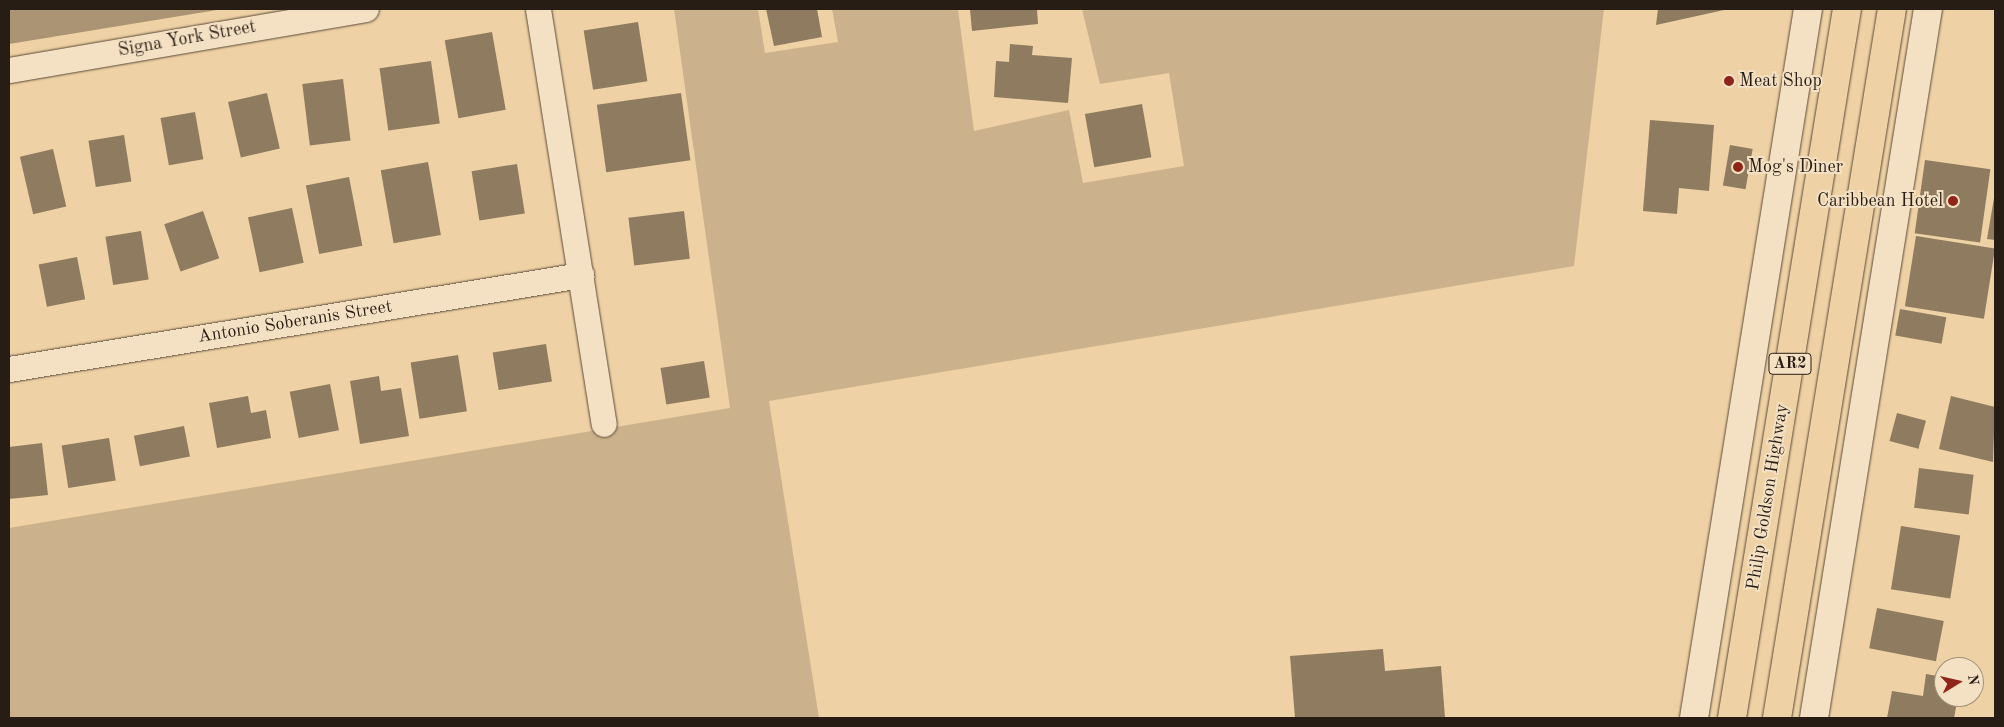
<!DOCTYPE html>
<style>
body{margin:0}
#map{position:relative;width:2004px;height:727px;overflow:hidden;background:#eed1a4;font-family:"Old Standard TT",serif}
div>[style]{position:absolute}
.green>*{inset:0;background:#ccb28c}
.water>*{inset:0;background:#ab9473}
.building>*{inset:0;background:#8f7b5f;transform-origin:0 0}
.roads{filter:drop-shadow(0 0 1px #5a4a39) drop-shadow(0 0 1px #5a4a39)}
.minor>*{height:25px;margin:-12.5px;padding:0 12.5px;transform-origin:12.5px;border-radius:12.5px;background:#f4e1c4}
.tertiary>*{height:28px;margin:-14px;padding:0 14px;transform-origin:14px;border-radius:14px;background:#f4e1c4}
.primary>*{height:28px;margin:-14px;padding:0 14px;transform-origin:14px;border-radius:14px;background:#eed1a4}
.dots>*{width:14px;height:14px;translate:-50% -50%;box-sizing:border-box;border:2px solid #f4e1c4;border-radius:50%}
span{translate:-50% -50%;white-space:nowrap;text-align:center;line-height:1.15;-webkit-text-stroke:4px #f4e1c4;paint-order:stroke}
.shield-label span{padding:1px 4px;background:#f4e1c4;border:1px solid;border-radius:4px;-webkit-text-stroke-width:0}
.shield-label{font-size:16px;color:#281d15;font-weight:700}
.street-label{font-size:18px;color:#281d15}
.poi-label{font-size:18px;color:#281d15}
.left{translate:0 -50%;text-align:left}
.right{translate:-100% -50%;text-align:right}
.frame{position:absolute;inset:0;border:10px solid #281d15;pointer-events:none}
.north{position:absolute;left:1934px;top:657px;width:50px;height:50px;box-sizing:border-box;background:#f4e1c4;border:1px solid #a2937e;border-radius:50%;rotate:81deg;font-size:14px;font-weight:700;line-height:20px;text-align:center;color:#281d15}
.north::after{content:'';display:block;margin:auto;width:18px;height:22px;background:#8f2418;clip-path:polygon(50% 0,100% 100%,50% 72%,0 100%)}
</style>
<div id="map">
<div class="green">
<div style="clip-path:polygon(674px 9px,758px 9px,765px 53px,838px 42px,832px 9px,958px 9px,974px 131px,1069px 110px,1083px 183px,1184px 166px,1169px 73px,1100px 84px,1082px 9px,1604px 9px,1574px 266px,769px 401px,819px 718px,9px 718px,9px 528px,730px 408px)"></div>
</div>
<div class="water">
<div style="clip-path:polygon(9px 9px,223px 9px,9px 44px)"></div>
</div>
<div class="building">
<div style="clip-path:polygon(766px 9px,817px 9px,822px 37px,774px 46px)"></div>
<div style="clip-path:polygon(970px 9px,1037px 9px,1038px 24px,972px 31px)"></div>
<div style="clip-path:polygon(1658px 9px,1724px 9px,1724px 10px,1656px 25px)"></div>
<div style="left:638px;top:22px;width:60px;height:55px;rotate:81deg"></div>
<div style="left:492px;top:32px;width:79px;height:48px;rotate:80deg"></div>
<div style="clip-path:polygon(1010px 44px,1033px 46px,1032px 55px,1072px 58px,1068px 103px,994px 97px,996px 61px,1009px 62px)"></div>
<div style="left:431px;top:61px;width:63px;height:52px;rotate:82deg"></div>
<div style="left:343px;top:79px;width:62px;height:41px;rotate:83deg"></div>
<div style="left:267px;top:93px;width:57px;height:40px;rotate:77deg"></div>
<div style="left:681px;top:93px;width:68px;height:85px;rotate:82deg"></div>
<div style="left:1142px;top:104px;width:54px;height:58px;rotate:80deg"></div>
<div style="left:195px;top:112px;width:48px;height:35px;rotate:80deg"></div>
<div style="clip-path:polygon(1650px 120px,1714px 125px,1709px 191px,1679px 188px,1677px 214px,1643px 211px)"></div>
<div style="left:124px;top:135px;width:47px;height:36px;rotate:81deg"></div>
<div style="left:1730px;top:145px;width:23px;height:41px;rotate:10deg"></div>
<div style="left:53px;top:149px;width:59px;height:34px;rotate:77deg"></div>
<div style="left:1925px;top:160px;width:66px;height:74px;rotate:8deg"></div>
<div style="left:428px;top:162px;width:74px;height:48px;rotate:80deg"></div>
<div style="left:517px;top:164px;width:50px;height:46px;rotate:81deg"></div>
<div style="left:349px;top:177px;width:70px;height:44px;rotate:79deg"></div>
<div style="clip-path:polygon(1994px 198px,1995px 198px,1995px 240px,1987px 239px)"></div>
<div style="left:292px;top:208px;width:56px;height:45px;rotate:78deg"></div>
<div style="left:203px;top:211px;width:50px;height:41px;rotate:71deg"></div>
<div style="left:684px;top:211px;width:48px;height:56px;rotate:83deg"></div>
<div style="left:141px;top:231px;width:49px;height:36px;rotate:81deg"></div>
<div style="left:1916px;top:236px;width:80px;height:71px;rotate:9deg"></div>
<div style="left:77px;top:257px;width:43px;height:39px;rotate:79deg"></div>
<div style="left:1900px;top:309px;width:47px;height:27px;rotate:10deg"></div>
<div style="left:546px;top:344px;width:38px;height:54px;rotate:81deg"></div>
<div style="left:458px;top:355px;width:57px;height:48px;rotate:81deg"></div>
<div style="left:704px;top:361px;width:37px;height:44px;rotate:81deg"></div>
<div style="clip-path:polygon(379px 376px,381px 391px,401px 388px,409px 436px,360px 444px,350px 381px)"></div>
<div style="left:330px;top:384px;width:47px;height:41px;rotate:79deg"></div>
<div style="clip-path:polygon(248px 396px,251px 413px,266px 410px,271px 438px,217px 448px,209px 403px)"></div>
<div style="clip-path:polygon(1951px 396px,1995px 407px,1993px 462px,1939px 449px)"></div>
<div style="left:1897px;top:413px;width:30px;height:29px;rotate:15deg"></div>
<div style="left:184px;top:426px;width:31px;height:51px;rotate:79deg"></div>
<div style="left:109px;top:438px;width:43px;height:48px;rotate:81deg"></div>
<div style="clip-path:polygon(42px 443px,48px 495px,9px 499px,9px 447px)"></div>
<div style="left:1919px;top:468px;width:55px;height:40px;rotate:7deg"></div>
<div style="left:1901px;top:526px;width:60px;height:64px;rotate:9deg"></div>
<div style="left:1877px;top:608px;width:68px;height:41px;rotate:11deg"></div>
<div style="clip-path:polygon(1383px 649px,1385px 671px,1441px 666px,1445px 718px,1295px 718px,1290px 656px)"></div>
<div style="clip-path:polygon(1926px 674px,1944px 677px,1944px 697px,1958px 697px,1954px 718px,1887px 718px,1892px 691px,1923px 696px)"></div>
</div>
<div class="roads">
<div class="minor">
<div style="left:538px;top:9px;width:420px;rotate:81deg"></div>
<div style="left:9px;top:70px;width:362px;rotate:-9.7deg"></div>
<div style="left:9px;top:369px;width:580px;rotate:-9.33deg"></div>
</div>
<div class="tertiary">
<div style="left:1694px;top:718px;width:718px;rotate:-80.87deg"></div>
<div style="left:1814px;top:718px;width:718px;rotate:-80.87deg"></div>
</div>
<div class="primary">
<div style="left:1732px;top:718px;width:718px;rotate:-80.79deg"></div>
<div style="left:1777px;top:718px;width:718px;rotate:-80.79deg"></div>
</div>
</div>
<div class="dots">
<div style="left:1729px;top:81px;background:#8f2418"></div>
<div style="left:1738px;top:167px;background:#8f2418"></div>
<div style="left:1953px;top:201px;background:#8f2418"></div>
</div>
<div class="shield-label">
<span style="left:1790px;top:364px">AR2</span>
</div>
<div class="street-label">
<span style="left:187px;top:39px;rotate:-10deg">Signa York Street</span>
<span style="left:295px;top:322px;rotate:-9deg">Antonio Soberanis Street</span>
<span style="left:1768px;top:497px;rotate:-81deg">Philip Goldson Highway</span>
</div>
<div class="poi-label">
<span class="left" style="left:1739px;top:81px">Meat Shop</span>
<span class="left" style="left:1748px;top:167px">Mog's Diner</span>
<span class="right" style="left:1943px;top:201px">Caribbean Hotel</span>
</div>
<div class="frame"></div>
<div class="north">N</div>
</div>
